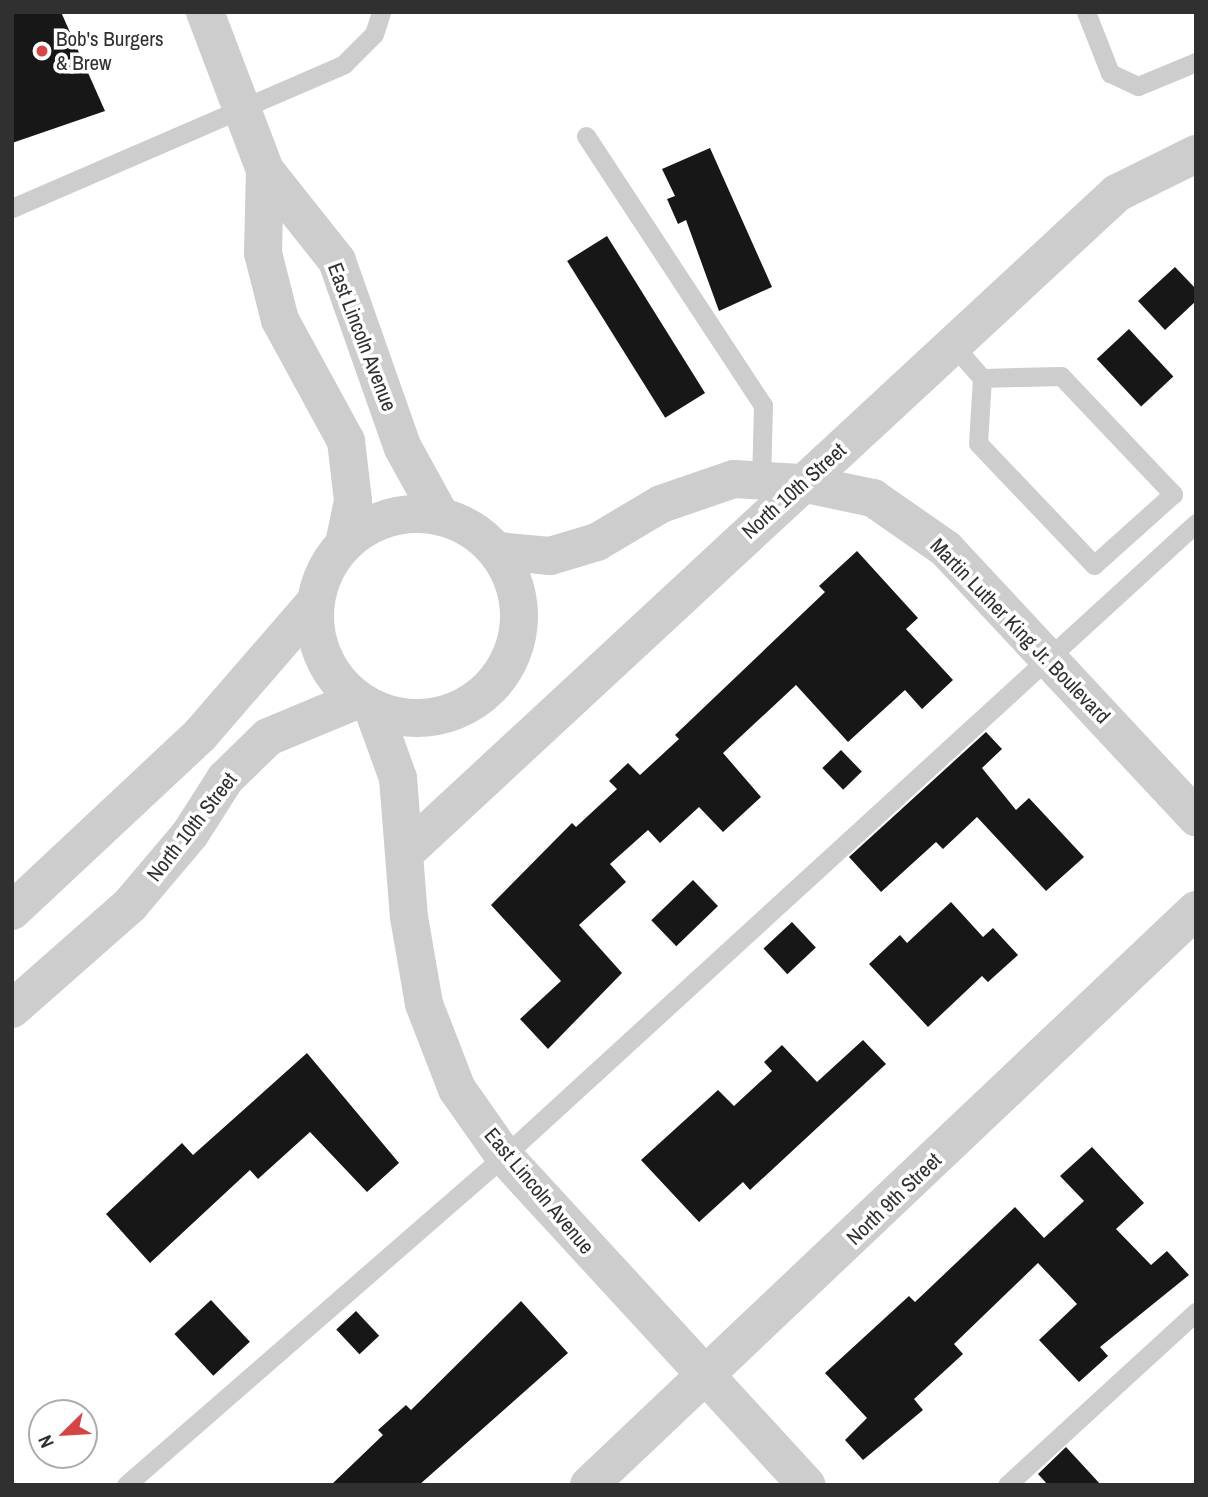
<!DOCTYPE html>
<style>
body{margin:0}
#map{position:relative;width:1208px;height:1497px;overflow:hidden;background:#fff;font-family:"Archivo Narrow",sans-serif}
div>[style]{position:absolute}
.building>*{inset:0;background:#171717;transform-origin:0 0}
.service>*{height:19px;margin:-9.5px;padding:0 9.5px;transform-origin:9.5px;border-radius:9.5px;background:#cdcdcd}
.minor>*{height:38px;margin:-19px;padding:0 19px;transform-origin:19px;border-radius:19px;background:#cdcdcd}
.tertiary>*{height:38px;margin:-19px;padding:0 19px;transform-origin:19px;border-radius:19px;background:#cdcdcd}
.tertiary>.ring{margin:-19px;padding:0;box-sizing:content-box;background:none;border:38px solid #cdcdcd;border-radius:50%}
.dots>*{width:19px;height:19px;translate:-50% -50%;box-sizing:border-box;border:4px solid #fff;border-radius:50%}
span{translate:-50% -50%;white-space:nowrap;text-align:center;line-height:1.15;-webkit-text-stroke:7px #fff;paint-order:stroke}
.poi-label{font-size:21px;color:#303030}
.left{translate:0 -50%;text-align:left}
.street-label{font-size:21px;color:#303030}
.frame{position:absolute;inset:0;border:14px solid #303030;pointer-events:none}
.north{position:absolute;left:28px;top:1399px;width:70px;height:70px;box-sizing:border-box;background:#fff;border:2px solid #acacac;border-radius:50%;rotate:246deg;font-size:19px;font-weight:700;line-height:28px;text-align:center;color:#303030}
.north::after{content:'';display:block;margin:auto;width:24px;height:32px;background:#d54545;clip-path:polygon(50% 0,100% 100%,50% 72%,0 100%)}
</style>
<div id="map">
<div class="building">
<div style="clip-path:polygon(12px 12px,61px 12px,105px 111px,12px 143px)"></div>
<div style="clip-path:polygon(710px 148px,772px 287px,719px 311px,686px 220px,678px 224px,667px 199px,675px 196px,662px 169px)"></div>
<div style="left:607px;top:236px;width:185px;height:47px;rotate:58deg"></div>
<div style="clip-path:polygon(1175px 267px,1196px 289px,1196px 301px,1165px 330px,1138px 301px)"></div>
<div style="left:1129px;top:329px;width:65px;height:44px;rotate:47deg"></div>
<div style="clip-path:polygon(857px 551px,918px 618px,906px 629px,953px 680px,922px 709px,905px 690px,848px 742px,796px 685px,723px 753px,761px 797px,723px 832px,699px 807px,660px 843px,648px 830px,610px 864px,626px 882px,579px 925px,622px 973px,548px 1049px,520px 1019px,561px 981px,491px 905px,572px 823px,576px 827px,617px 789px,609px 781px,628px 763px,640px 775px,679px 739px,675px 735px,825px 592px,819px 586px)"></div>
<div style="clip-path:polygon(986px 732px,1002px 749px,982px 768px,1016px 810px,1029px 798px,1084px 857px,1046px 891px,977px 817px,943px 849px,936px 842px,881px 892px,849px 857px)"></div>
<div style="left:841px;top:750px;width:30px;height:26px;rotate:46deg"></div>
<div style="left:693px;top:880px;width:36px;height:58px;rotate:46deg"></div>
<div style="clip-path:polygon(951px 902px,983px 937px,993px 928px,1018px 955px,988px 982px,982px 976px,928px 1027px,869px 964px,900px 935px,907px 943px)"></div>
<div style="left:792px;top:922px;width:35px;height:39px;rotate:47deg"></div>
<div style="clip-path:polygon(863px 1040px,886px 1064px,750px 1190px,743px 1182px,699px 1222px,641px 1160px,718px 1090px,734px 1106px,772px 1071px,764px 1062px,782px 1045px,817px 1082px)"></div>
<div style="clip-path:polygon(307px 1053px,399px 1163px,367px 1192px,310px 1132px,258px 1179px,250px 1170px,150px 1263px,106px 1214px,182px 1143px,193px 1155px)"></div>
<div style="clip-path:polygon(1092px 1147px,1144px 1203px,1116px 1229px,1151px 1265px,1167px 1251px,1189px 1275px,1100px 1347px,1108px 1356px,1079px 1382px,1039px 1340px,1077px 1304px,1038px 1263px,954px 1344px,963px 1354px,914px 1399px,923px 1410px,863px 1460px,845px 1440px,867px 1418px,825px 1373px,909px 1296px,915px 1302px,1015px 1207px,1044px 1238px,1084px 1201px,1060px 1176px)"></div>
<div style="left:211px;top:1300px;width:57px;height:50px;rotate:47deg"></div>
<div style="clip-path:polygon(521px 1301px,568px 1353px,419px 1485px,331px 1485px,383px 1435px,378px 1430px,406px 1405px,411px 1410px)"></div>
<div style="left:356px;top:1311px;width:34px;height:27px;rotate:47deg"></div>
<div style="clip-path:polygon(1066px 1447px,1101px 1485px,1048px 1485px,1038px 1474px)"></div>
</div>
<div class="service">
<div style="left:1086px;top:12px;width:66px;rotate:68.5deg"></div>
<div style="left:1110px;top:73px;width:31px;rotate:25deg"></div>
<div style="left:1138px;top:86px;width:63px;rotate:-22.5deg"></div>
<div style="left:586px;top:136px;width:322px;rotate:56.7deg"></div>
<div style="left:763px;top:405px;width:75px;rotate:91.5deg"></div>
<div style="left:12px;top:208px;width:362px;rotate:-23.4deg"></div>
<div style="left:344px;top:64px;width:42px;rotate:-45deg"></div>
<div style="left:374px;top:34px;width:23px;rotate:-72deg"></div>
<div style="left:953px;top:345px;width:44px;rotate:48.7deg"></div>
<div style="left:982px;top:378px;width:79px;rotate:-1.5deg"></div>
<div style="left:1061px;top:376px;width:163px;rotate:46.5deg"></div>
<div style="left:1173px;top:494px;width:106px;rotate:138.1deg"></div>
<div style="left:1094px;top:565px;width:168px;rotate:-133.6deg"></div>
<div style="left:978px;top:443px;width:65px;rotate:-86.5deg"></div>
<div style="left:126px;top:1485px;width:501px;rotate:-41.04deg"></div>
<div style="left:504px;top:1156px;width:938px;rotate:-42.45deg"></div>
<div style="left:1007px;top:1485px;width:256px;rotate:-42.5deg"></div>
</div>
<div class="minor">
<div style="left:408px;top:850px;width:967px;rotate:-42.82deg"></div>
<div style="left:1117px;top:193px;width:88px;rotate:-26.3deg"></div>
<div style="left:12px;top:911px;width:258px;rotate:-43.1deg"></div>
<div style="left:200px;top:735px;width:177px;rotate:-49.1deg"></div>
<div style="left:12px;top:1009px;width:157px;rotate:-41.4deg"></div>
<div style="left:130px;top:905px;width:93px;rotate:-49.8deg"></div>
<div style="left:190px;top:834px;width:65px;rotate:-57.5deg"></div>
<div style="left:225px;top:779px;width:60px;rotate:-44.3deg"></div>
<div style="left:268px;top:737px;width:96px;rotate:-22.6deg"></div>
<div style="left:589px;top:1485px;width:836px;rotate:-43.45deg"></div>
</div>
<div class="tertiary">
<div style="left:205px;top:12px;width:169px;rotate:69.2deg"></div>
<div style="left:265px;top:170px;width:116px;rotate:51.6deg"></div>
<div style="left:337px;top:261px;width:198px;rotate:70.6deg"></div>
<div style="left:403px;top:448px;width:77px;rotate:61.1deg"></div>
<div style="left:265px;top:170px;width:83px;rotate:91.4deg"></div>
<div style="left:263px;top:253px;width:69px;rotate:75.8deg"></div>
<div style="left:280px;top:320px;width:138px;rotate:61.4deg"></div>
<div style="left:346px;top:441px;width:60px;rotate:83.3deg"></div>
<div style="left:353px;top:501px;width:44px;rotate:101.8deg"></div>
<div class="ring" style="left:315px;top:514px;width:166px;height:166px"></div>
<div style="left:498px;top:551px;width:52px;rotate:5.5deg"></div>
<div style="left:550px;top:556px;width:49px;rotate:-16.6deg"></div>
<div style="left:597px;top:542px;width:74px;rotate:-30.7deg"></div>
<div style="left:661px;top:504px;width:77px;rotate:-18.9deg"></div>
<div style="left:734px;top:479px;width:67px;rotate:3.4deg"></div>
<div style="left:801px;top:483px;width:74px;rotate:11.8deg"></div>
<div style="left:873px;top:498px;width:89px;rotate:34.9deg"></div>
<div style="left:946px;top:549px;width:367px;rotate:47deg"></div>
<div style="left:373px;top:709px;width:73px;rotate:70.1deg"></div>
<div style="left:398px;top:778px;width:139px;rotate:85.5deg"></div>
<div style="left:409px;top:917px;width:88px;rotate:80.2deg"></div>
<div style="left:424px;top:1004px;width:91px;rotate:68.8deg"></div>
<div style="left:457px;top:1089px;width:82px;rotate:55deg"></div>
<div style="left:504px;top:1156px;width:447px;rotate:47.4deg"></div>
</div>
<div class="dots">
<div style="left:42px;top:51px;background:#d54545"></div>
</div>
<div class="poi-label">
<span class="left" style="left:56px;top:51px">Bob's Burgers<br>&amp; Brew</span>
</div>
<div class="street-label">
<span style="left:362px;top:337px;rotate:69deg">East Lincoln Avenue</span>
<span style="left:794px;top:491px;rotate:-42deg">North 10th Street</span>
<span style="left:1020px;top:631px;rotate:46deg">Martin Luther King Jr. Boulevard</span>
<span style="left:192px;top:827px;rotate:-52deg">North 10th Street</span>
<span style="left:539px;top:1191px;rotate:50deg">East Lincoln Avenue</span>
<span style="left:894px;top:1199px;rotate:-44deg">North 9th Street</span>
</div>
<div class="frame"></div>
<div class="north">N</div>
</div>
